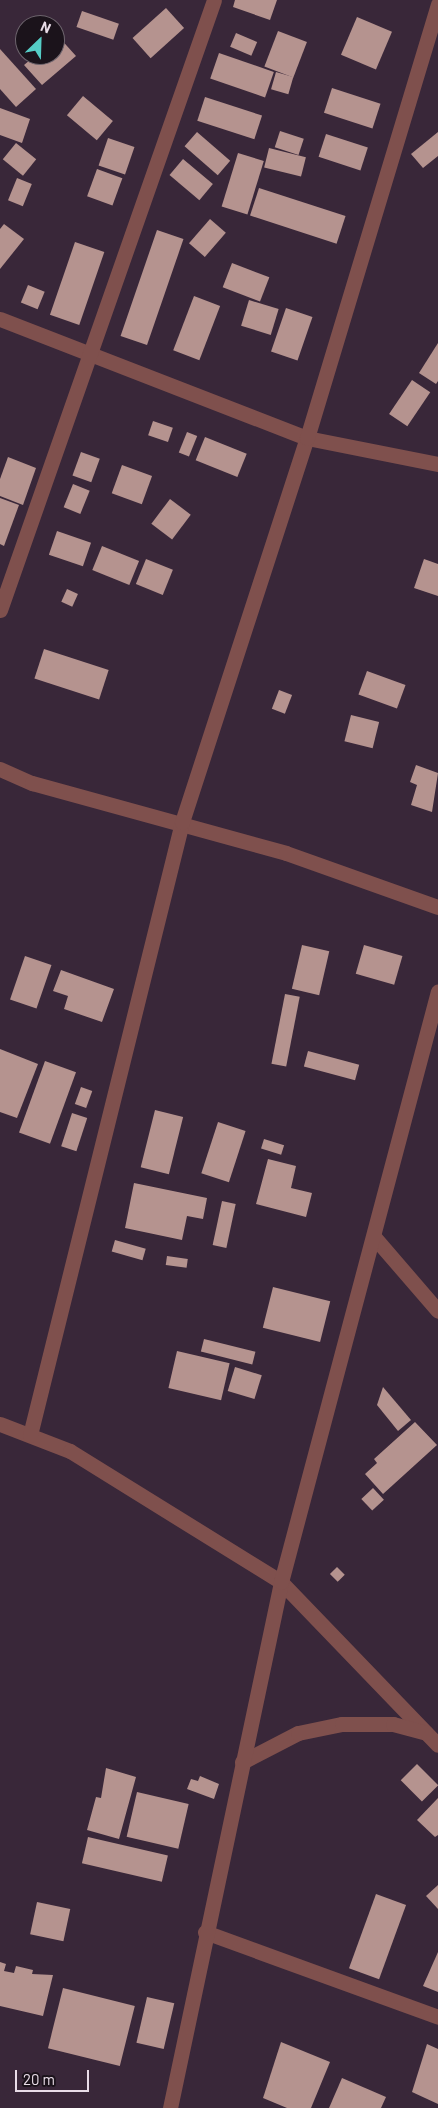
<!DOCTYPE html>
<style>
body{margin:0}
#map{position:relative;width:438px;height:2108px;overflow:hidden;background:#392739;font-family:Barlow,sans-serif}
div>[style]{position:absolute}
.building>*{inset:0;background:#b5938f;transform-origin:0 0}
.street>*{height:15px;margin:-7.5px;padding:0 7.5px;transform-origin:7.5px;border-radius:7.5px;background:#7f504d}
span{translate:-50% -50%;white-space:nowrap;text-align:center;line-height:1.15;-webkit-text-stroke:5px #1b131b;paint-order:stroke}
.north{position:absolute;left:15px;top:15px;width:50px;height:50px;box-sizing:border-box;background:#1b131b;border:1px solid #6d646d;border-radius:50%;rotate:24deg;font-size:14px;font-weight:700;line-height:20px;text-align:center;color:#e9dde8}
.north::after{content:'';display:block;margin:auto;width:18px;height:22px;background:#55cdc6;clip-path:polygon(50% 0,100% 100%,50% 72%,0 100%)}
.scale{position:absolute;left:15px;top:2070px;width:74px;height:22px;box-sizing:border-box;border:2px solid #e9dde8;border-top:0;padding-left:6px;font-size:15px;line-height:18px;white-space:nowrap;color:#e9dde8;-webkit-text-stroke:4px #1b131b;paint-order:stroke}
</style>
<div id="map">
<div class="building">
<div style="clip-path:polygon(235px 0,277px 0,270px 20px,233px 7px)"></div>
<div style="left:166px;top:8px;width:27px;height:45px;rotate:48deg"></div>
<div style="left:82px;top:11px;width:39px;height:17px;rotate:19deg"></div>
<div style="left:357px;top:17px;width:38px;height:41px;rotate:23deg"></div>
<div style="left:278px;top:31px;width:31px;height:38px;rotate:21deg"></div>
<div style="left:236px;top:33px;width:23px;height:15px;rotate:23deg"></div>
<div style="clip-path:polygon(58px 36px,76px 56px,42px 85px,24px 65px,36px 55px,55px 55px)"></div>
<div style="clip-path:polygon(0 49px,36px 89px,16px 107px,0 89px)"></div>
<div style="left:219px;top:53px;width:58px;height:27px;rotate:19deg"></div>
<div style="left:276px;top:72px;width:18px;height:18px;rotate:16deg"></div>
<div style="left:332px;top:88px;width:51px;height:26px;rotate:18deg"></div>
<div style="left:83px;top:96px;width:39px;height:25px;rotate:40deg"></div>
<div style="left:205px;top:97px;width:60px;height:25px;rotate:18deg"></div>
<div style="clip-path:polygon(0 108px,30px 119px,22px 143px,0 135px)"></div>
<div style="left:280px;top:131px;width:25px;height:17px;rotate:18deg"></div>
<div style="left:197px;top:132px;width:44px;height:19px;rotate:41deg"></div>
<div style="clip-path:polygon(438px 132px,438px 156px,423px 168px,411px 154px)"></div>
<div style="left:326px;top:134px;width:44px;height:24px;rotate:18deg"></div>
<div style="left:108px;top:138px;width:28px;height:29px;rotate:19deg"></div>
<div style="left:16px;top:143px;width:26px;height:21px;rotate:39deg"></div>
<div style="left:269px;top:148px;width:38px;height:20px;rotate:14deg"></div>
<div style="left:238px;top:153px;width:27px;height:56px;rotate:17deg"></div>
<div style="left:183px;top:159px;width:39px;height:21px;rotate:40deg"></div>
<div style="left:97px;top:169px;width:27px;height:29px;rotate:20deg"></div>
<div style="left:17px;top:178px;width:16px;height:24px;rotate:22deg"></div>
<div style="left:259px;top:188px;width:91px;height:29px;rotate:18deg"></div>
<div style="left:210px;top:219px;width:21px;height:32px;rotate:41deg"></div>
<div style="clip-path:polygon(4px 224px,24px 239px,0 269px,0 229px)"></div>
<div style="left:157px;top:230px;width:28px;height:112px;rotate:19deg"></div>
<div style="left:75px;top:242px;width:31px;height:77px;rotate:19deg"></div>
<div style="left:232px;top:263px;width:40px;height:26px;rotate:21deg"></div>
<div style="left:28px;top:285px;width:18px;height:19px;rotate:22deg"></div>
<div style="left:194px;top:296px;width:28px;height:58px;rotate:21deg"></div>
<div style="left:249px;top:300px;width:31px;height:27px;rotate:17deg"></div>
<div style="left:286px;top:308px;width:28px;height:46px;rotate:19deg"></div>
<div style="clip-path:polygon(438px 343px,438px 381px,436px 384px,419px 373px)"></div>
<div style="left:412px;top:380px;width:22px;height:41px;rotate:34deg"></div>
<div style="left:153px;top:421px;width:21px;height:15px;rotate:19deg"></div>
<div style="left:187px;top:432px;width:11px;height:22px;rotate:22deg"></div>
<div style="left:205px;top:437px;width:45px;height:25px;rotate:22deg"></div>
<div style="left:81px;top:452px;width:20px;height:25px;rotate:20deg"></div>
<div style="clip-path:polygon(8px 457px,36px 468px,23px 505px,0 496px,0 479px)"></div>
<div style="left:122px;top:465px;width:32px;height:30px;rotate:20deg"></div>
<div style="left:73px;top:484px;width:18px;height:25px;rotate:22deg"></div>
<div style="clip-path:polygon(0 498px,19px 505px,4px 546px,0 544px)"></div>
<div style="left:170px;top:499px;width:26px;height:31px;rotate:37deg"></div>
<div style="left:57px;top:531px;width:36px;height:25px;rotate:19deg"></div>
<div style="left:102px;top:546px;width:40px;height:26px;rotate:22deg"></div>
<div style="left:146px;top:559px;width:29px;height:27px;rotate:22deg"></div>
<div style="clip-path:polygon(424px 559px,438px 564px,438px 596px,414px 588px)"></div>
<div style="left:67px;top:589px;width:12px;height:14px;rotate:24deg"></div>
<div style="left:44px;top:649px;width:68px;height:31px;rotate:18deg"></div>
<div style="left:367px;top:671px;width:41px;height:25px;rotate:20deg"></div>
<div style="left:279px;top:690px;width:14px;height:20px;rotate:21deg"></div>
<div style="left:351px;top:715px;width:29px;height:27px;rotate:14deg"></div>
<div style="clip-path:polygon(416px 765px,438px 773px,432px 812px,411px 805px,417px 785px,410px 782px)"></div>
<div style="left:302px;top:945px;width:28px;height:45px;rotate:13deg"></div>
<div style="left:364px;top:945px;width:40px;height:30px;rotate:16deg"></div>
<div style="left:25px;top:956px;width:28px;height:46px;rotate:19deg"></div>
<div style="clip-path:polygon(61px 970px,114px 989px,102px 1022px,64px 1009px,68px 996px,53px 991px)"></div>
<div style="left:285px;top:994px;width:15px;height:71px;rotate:11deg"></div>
<div style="clip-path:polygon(0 1049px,38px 1064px,17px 1118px,0 1112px)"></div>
<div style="left:308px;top:1051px;width:53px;height:16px;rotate:15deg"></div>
<div style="left:45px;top:1061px;width:33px;height:76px;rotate:20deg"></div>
<div style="left:81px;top:1087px;width:12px;height:18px;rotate:20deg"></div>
<div style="left:155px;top:1110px;width:29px;height:59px;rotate:14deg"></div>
<div style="left:72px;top:1113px;width:16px;height:35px;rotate:18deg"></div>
<div style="left:218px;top:1122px;width:29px;height:54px;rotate:18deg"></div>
<div style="left:264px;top:1139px;width:21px;height:10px;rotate:17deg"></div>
<div style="clip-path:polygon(268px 1159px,296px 1166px,291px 1188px,312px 1193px,306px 1217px,256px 1204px)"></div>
<div style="clip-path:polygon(134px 1183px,207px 1198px,203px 1219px,187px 1216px,182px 1240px,125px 1228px)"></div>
<div style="left:222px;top:1201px;width:14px;height:45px;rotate:12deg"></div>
<div style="left:115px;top:1240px;width:32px;height:12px;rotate:16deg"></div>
<div style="left:167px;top:1256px;width:21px;height:9px;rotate:8deg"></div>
<div style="left:273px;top:1287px;width:59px;height:42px;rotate:14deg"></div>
<div style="left:204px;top:1339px;width:53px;height:13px;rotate:14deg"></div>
<div style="left:177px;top:1351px;width:54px;height:38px;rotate:13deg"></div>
<div style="left:235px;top:1367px;width:28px;height:25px;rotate:17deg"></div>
<div style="clip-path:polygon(383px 1387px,411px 1420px,398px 1431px,377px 1405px)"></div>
<div style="clip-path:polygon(415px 1422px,437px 1445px,383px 1494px,365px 1474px,377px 1463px,374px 1459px)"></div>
<div style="left:373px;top:1488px;width:16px;height:16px;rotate:47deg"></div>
<div style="left:337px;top:1567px;width:11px;height:10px;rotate:45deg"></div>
<div style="left:417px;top:1764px;width:30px;height:23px;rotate:45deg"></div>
<div style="clip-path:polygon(106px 1768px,136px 1777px,119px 1839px,87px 1830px,96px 1797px,101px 1798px)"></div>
<div style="clip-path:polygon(200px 1776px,219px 1784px,214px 1799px,187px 1789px,191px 1779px,198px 1781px)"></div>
<div style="left:137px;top:1792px;width:53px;height:46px;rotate:13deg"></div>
<div style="clip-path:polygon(438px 1798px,438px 1835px,435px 1837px,417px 1820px)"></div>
<div style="left:88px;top:1837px;width:82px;height:27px;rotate:13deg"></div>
<div style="clip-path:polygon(438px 1885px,438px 1909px,426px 1896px)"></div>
<div style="left:376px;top:1894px;width:32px;height:79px;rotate:20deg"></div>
<div style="left:37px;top:1902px;width:34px;height:33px;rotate:12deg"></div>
<div style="clip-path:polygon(438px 1952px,438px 1992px,423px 1986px)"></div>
<div style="clip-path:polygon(0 1962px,6px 1964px,4px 1971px,14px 1973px,16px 1966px,33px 1970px,32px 1974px,53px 1975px,43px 2016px,0 2006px)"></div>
<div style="left:63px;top:1988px;width:74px;height:62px;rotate:14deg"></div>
<div style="left:147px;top:1997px;width:28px;height:47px;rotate:13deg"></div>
<div style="clip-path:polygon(281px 2042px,330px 2062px,311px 2108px,287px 2108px,263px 2098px)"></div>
<div style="clip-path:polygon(427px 2044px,438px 2049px,438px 2104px,412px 2092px)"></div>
<div style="clip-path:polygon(342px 2078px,386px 2097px,381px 2108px,329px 2108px)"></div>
</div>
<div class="street">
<div style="left:0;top:319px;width:329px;rotate:21.2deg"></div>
<div style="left:307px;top:438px;width:134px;rotate:11.2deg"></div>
<div style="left:0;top:610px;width:646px;rotate:-70.67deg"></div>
<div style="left:0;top:769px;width:35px;rotate:24deg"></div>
<div style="left:32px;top:783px;width:263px;rotate:15.4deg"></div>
<div style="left:286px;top:853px;width:161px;rotate:19.6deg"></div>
<div style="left:375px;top:1238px;width:96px;rotate:49.2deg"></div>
<div style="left:0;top:1424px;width:75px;rotate:21.1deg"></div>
<div style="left:70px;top:1451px;width:248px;rotate:31.8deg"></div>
<div style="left:281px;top:1582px;width:226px;rotate:46.1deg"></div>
<div style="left:30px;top:1435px;width:632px;rotate:-76.07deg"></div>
<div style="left:182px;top:822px;width:404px;rotate:-72deg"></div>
<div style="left:307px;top:438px;width:453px;rotate:-73.2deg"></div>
<div style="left:242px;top:1762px;width:63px;rotate:-27.4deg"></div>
<div style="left:298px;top:1733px;width:45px;rotate:-11.6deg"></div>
<div style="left:342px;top:1724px;width:51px"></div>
<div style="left:393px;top:1724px;width:34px;rotate:15deg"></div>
<div style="left:205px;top:1932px;width:248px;rotate:20deg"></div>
<div style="left:170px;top:2108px;width:538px;rotate:-78.08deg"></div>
<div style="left:281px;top:1582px;width:611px;rotate:-75.12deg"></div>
</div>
<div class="north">N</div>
<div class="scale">20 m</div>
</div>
